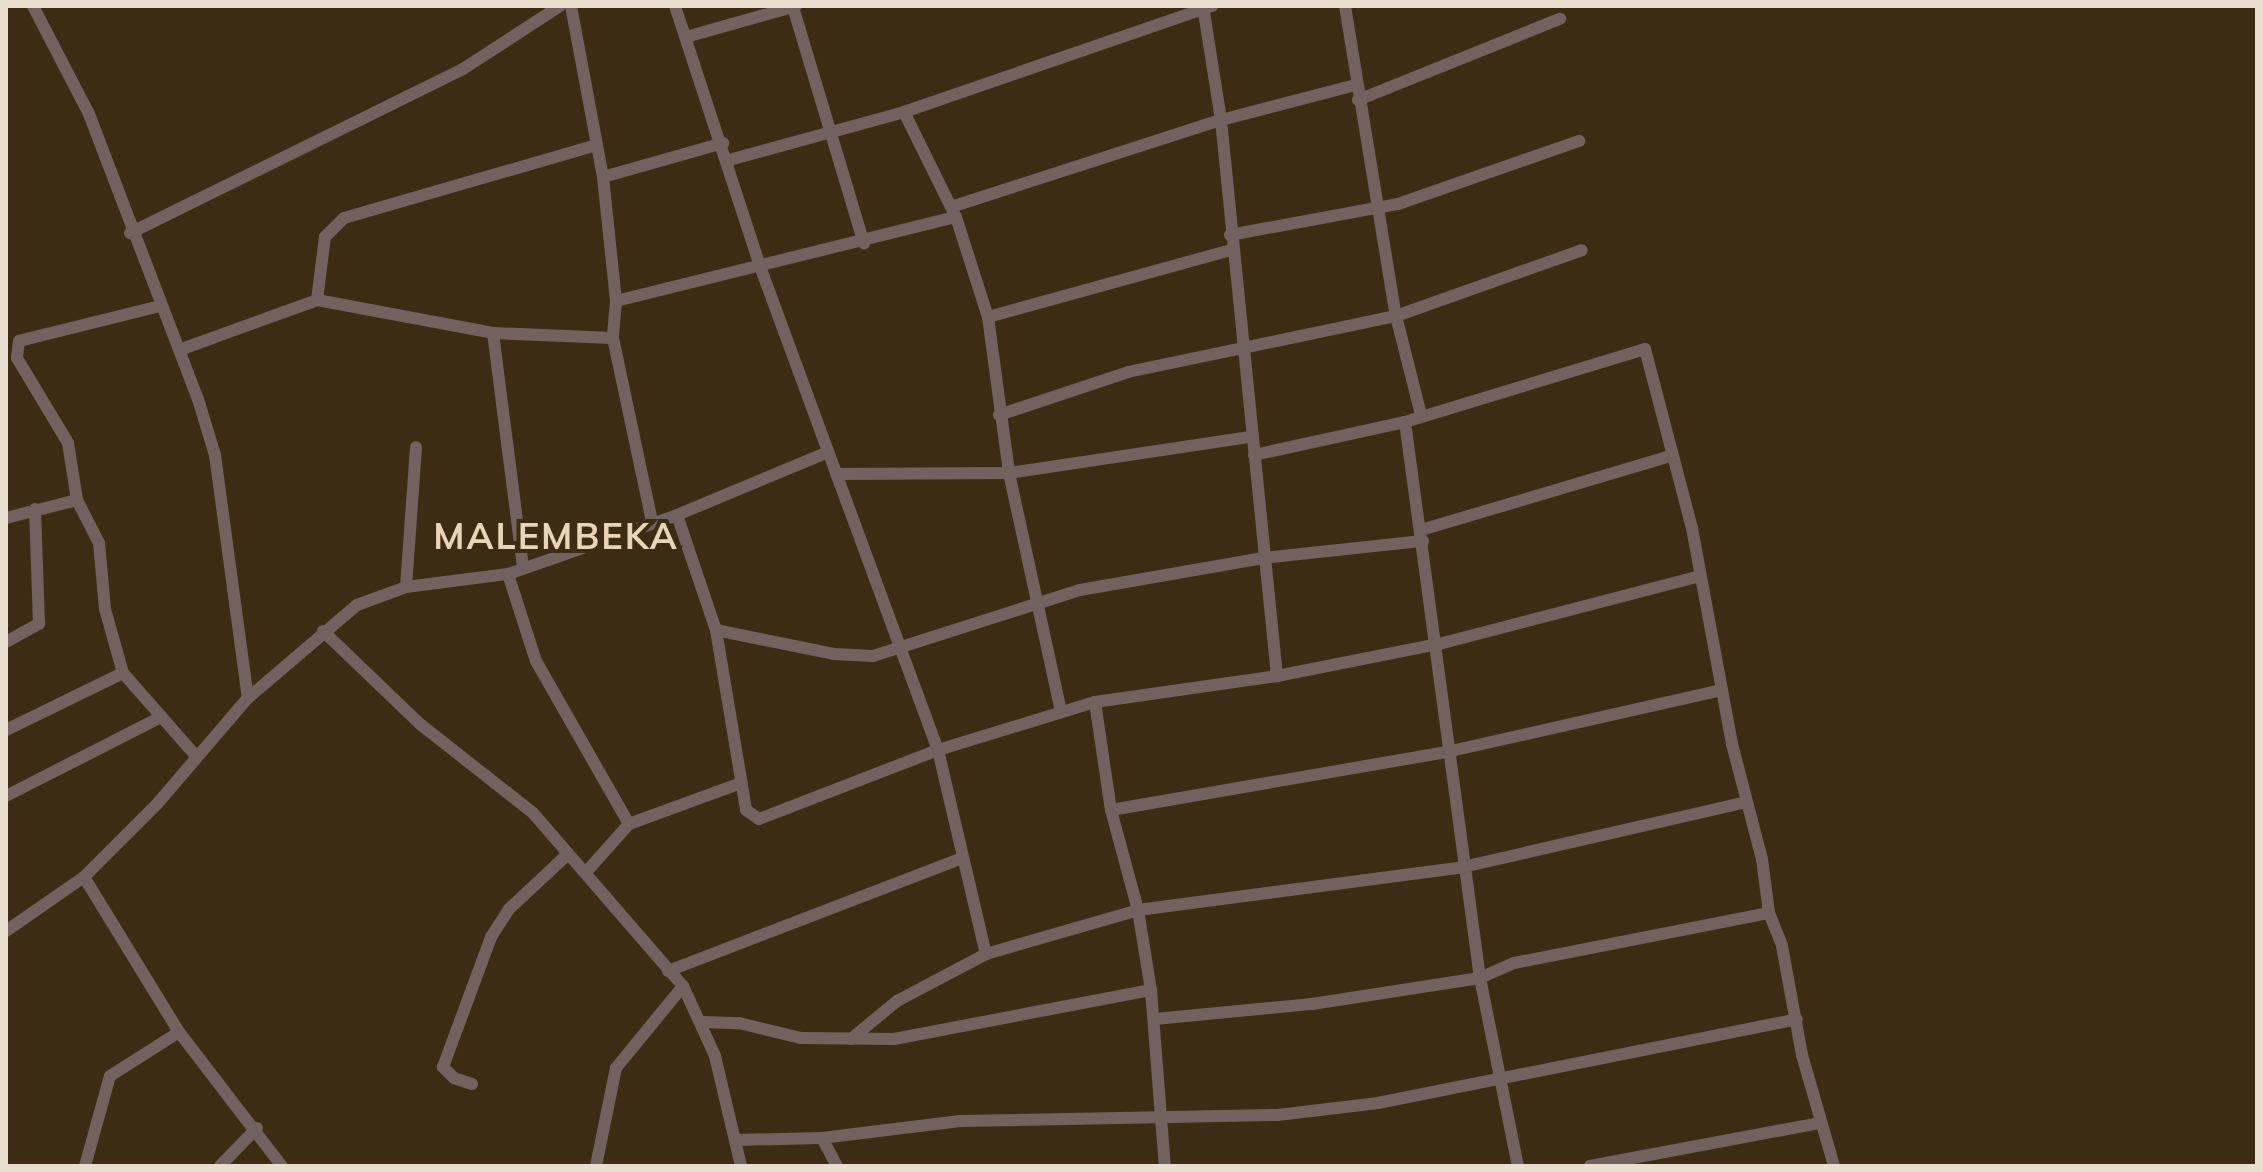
<!DOCTYPE html>
<style>
body{margin:0}
#map{position:relative;width:2263px;height:1172px;overflow:hidden;background:#3c2c14;font-family:Mulish,sans-serif}
div>[style]{position:absolute}
.street>*{height:12px;margin:-6px;padding:0 6px;transform-origin:6px;border-radius:6px;background:#71625f}
span{translate:-50% -50%;white-space:nowrap;text-align:center;line-height:1.15;-webkit-text-stroke:8px #3c2c14;paint-order:stroke}
.district-label{font-size:36px;color:#ead4b8;font-weight:700;letter-spacing:2px}
.frame{position:absolute;inset:0;border:8px solid #e9ded0;pointer-events:none}
</style>
<div id="map">
<div class="street">
<div style="left:33px;top:6px;width:122px;rotate:62.6deg"></div>
<div style="left:89px;top:114px;width:305px;rotate:69.1deg"></div>
<div style="left:198px;top:399px;width:59px;rotate:73.1deg"></div>
<div style="left:215px;top:455px;width:245px;rotate:82.3deg"></div>
<div style="left:571px;top:6px;width:174px;rotate:79.4deg"></div>
<div style="left:603px;top:177px;width:125px;rotate:84deg"></div>
<div style="left:616px;top:301px;width:37px;rotate:95deg"></div>
<div style="left:613px;top:338px;width:188px;rotate:78deg"></div>
<div style="left:675px;top:6px;width:277px;rotate:71.9deg"></div>
<div style="left:761px;top:269px;width:513px;rotate:69.8deg"></div>
<div style="left:938px;top:750px;width:210px;rotate:76.8deg"></div>
<div style="left:1203px;top:6px;width:115px;rotate:81deg"></div>
<div style="left:1221px;top:120px;width:559px;rotate:84.25deg"></div>
<div style="left:1345px;top:6px;width:314px;rotate:80.7deg"></div>
<div style="left:1396px;top:316px;width:102px;rotate:75.8deg"></div>
<div style="left:793px;top:7px;width:247px;rotate:73.3deg"></div>
<div style="left:686px;top:37px;width:114px;rotate:-15.7deg"></div>
<div style="left:1358px;top:100px;width:218px;rotate:-21.9deg"></div>
<div style="left:904px;top:112px;width:117px;rotate:63.7deg"></div>
<div style="left:956px;top:217px;width:105px;rotate:72.3deg"></div>
<div style="left:988px;top:317px;width:157px;rotate:82.3deg"></div>
<div style="left:1009px;top:473px;width:245px;rotate:77.7deg"></div>
<div style="left:729px;top:160px;width:181px;rotate:-15.3deg"></div>
<div style="left:904px;top:112px;width:326px;rotate:-19deg"></div>
<div style="left:603px;top:177px;width:125px;rotate:-15.8deg"></div>
<div style="left:951px;top:207px;width:284px;rotate:-17.9deg"></div>
<div style="left:1221px;top:120px;width:138px;rotate:-14.6deg"></div>
<div style="left:130px;top:233px;width:371px;rotate:-26.2deg"></div>
<div style="left:463px;top:69px;width:116px;rotate:-33deg"></div>
<div style="left:1230px;top:235px;width:171px;rotate:-10.5deg"></div>
<div style="left:1398px;top:204px;width:192px;rotate:-19.2deg"></div>
<div style="left:317px;top:300px;width:64px;rotate:-82.8deg"></div>
<div style="left:325px;top:237px;width:27px;rotate:-45deg"></div>
<div style="left:344px;top:218px;width:263px;rotate:-16.1deg"></div>
<div style="left:616px;top:301px;width:350px;rotate:-13.9deg"></div>
<div style="left:160px;top:306px;width:145px;rotate:166.1deg"></div>
<div style="left:19px;top:341px;width:17px;rotate:97deg"></div>
<div style="left:17px;top:358px;width:99px;rotate:59deg"></div>
<div style="left:68px;top:443px;width:58px;rotate:81deg"></div>
<div style="left:77px;top:500px;width:48px;rotate:62.9deg"></div>
<div style="left:99px;top:543px;width:66px;rotate:84.8deg"></div>
<div style="left:105px;top:609px;width:66px;rotate:74.3deg"></div>
<div style="left:123px;top:673px;width:111px;rotate:48.7deg"></div>
<div style="left:988px;top:317px;width:253px;rotate:-15.4deg"></div>
<div style="left:493px;top:333px;width:236px;rotate:82.7deg"></div>
<div style="left:182px;top:349px;width:144px;rotate:-19.9deg"></div>
<div style="left:317px;top:300px;width:179px;rotate:10.6deg"></div>
<div style="left:493px;top:333px;width:120px;rotate:2.4deg"></div>
<div style="left:999px;top:415px;width:136px;rotate:-18.4deg"></div>
<div style="left:1128px;top:372px;width:274px;rotate:-11.8deg"></div>
<div style="left:1396px;top:316px;width:197px;rotate:-19.5deg"></div>
<div style="left:1405px;top:422px;width:561px;rotate:82.32deg"></div>
<div style="left:1480px;top:978px;width:192px;rotate:78.6deg"></div>
<div style="left:1254px;top:455px;width:155px;rotate:-12.3deg"></div>
<div style="left:1405px;top:422px;width:251px;rotate:-16.9deg"></div>
<div style="left:1645px;top:349px;width:185px;rotate:75.3deg"></div>
<div style="left:1692px;top:528px;width:220px;rotate:79.5deg"></div>
<div style="left:1732px;top:744px;width:119px;rotate:75.4deg"></div>
<div style="left:1762px;top:859px;width:54px;rotate:82.6deg"></div>
<div style="left:1769px;top:913px;width:35px;rotate:68deg"></div>
<div style="left:1782px;top:946px;width:111px;rotate:79.6deg"></div>
<div style="left:1802px;top:1055px;width:116px;rotate:73.9deg"></div>
<div style="left:836px;top:474px;width:173px;rotate:-0.3deg"></div>
<div style="left:1009px;top:473px;width:244px;rotate:-8.5deg"></div>
<div style="left:677px;top:515px;width:121px;rotate:71.3deg"></div>
<div style="left:716px;top:630px;width:182px;rotate:80.5deg"></div>
<div style="left:746px;top:810px;width:16px;rotate:35deg"></div>
<div style="left:759px;top:819px;width:192px;rotate:-21.1deg"></div>
<div style="left:938px;top:750px;width:164px;rotate:-17deg"></div>
<div style="left:1095px;top:702px;width:184px;rotate:-8.1deg"></div>
<div style="left:1277px;top:676px;width:165px;rotate:-11.2deg"></div>
<div style="left:1439px;top:644px;width:270px;rotate:-14.6deg"></div>
<div style="left:6px;top:518px;width:73px;rotate:-14.2deg"></div>
<div style="left:1421px;top:530px;width:261px;rotate:-16.5deg"></div>
<div style="left:508px;top:574px;width:91px;rotate:72.2deg"></div>
<div style="left:536px;top:661px;width:188px;rotate:60.3deg"></div>
<div style="left:406px;top:587px;width:140px;rotate:-85.9deg"></div>
<div style="left:716px;top:630px;width:120px;rotate:11.5deg"></div>
<div style="left:834px;top:654px;width:39px;rotate:3deg"></div>
<div style="left:873px;top:656px;width:217px;rotate:-17.7deg"></div>
<div style="left:1080px;top:590px;width:186px;rotate:-9.9deg"></div>
<div style="left:1263px;top:558px;width:161px;rotate:-6.1deg"></div>
<div style="left:323px;top:631px;width:134px;rotate:43.8deg"></div>
<div style="left:420px;top:724px;width:144px;rotate:38.2deg"></div>
<div style="left:533px;top:813px;width:229px;rotate:49.1deg"></div>
<div style="left:683px;top:986px;width:77px;rotate:65.4deg"></div>
<div style="left:715px;top:1056px;width:113px;rotate:76.7deg"></div>
<div style="left:6px;top:642px;width:38px;rotate:-29deg"></div>
<div style="left:39px;top:624px;width:115px;rotate:-92deg"></div>
<div style="left:1095px;top:702px;width:109px;rotate:81.6deg"></div>
<div style="left:1111px;top:810px;width:104px;rotate:74.9deg"></div>
<div style="left:1138px;top:910px;width:81px;rotate:80.8deg"></div>
<div style="left:1151px;top:990px;width:177px;rotate:85.5deg"></div>
<div style="left:6px;top:730px;width:130px;rotate:-26deg"></div>
<div style="left:6px;top:796px;width:172px;rotate:-27deg"></div>
<div style="left:1111px;top:810px;width:345px;rotate:-9.8deg"></div>
<div style="left:1451px;top:751px;width:277px;rotate:-12.7deg"></div>
<div style="left:588px;top:870px;width:62px;rotate:-48.3deg"></div>
<div style="left:629px;top:824px;width:119px;rotate:-20.1deg"></div>
<div style="left:84px;top:877px;width:182px;rotate:58.5deg"></div>
<div style="left:179px;top:1032px;width:169px;rotate:52.5deg"></div>
<div style="left:6px;top:931px;width:95px;rotate:-34.7deg"></div>
<div style="left:84px;top:877px;width:103px;rotate:-45deg"></div>
<div style="left:157px;top:804px;width:140px;rotate:-49.4deg"></div>
<div style="left:248px;top:698px;width:143px;rotate:-40.5deg"></div>
<div style="left:357px;top:605px;width:52px;rotate:-20.2deg"></div>
<div style="left:406px;top:587px;width:103px;rotate:-7.3deg"></div>
<div style="left:508px;top:574px;width:179px;rotate:-19.2deg"></div>
<div style="left:677px;top:515px;width:161px;rotate:-22.6deg"></div>
<div style="left:668px;top:971px;width:315px;rotate:-21deg"></div>
<div style="left:1155px;top:1019px;width:158px;rotate:-5.5deg"></div>
<div style="left:1312px;top:1004px;width:170px;rotate:-8.8deg"></div>
<div style="left:1480px;top:978px;width:37px;rotate:-24deg"></div>
<div style="left:1514px;top:963px;width:260px;rotate:-11.1deg"></div>
<div style="left:702px;top:1022px;width:37px;rotate:2deg"></div>
<div style="left:739px;top:1023px;width:64px;rotate:13.6deg"></div>
<div style="left:801px;top:1038px;width:93px;rotate:0.6deg"></div>
<div style="left:894px;top:1039px;width:262px;rotate:-10.8deg"></div>
<div style="left:851px;top:1039px;width:60px;rotate:-39.6deg"></div>
<div style="left:897px;top:1001px;width:101px;rotate:-27.8deg"></div>
<div style="left:986px;top:954px;width:158px;rotate:-16.1deg"></div>
<div style="left:1138px;top:910px;width:328px;rotate:-7.5deg"></div>
<div style="left:1463px;top:867px;width:290px;rotate:-12.9deg"></div>
<div style="left:472px;top:1084px;width:19px;rotate:-162deg"></div>
<div style="left:454px;top:1078px;width:16px;rotate:-135deg"></div>
<div style="left:443px;top:1067px;width:139px;rotate:-69.7deg"></div>
<div style="left:491px;top:937px;width:33px;rotate:-57deg"></div>
<div style="left:509px;top:909px;width:81px;rotate:-43deg"></div>
<div style="left:822px;top:1138px;width:32px;rotate:62deg"></div>
<div style="left:735px;top:1140px;width:87px;rotate:-1.3deg"></div>
<div style="left:822px;top:1138px;width:139px;rotate:-7deg"></div>
<div style="left:960px;top:1121px;width:318px;rotate:-1.1deg"></div>
<div style="left:1278px;top:1115px;width:101px;rotate:-6.8deg"></div>
<div style="left:1378px;top:1103px;width:427px;rotate:-11.3deg"></div>
<div style="left:85px;top:1166px;width:93px;rotate:-74.5deg"></div>
<div style="left:110px;top:1076px;width:82px;rotate:-32.5deg"></div>
<div style="left:220px;top:1166px;width:53px;rotate:-45.8deg"></div>
<div style="left:596px;top:1166px;width:100px;rotate:-78.5deg"></div>
<div style="left:616px;top:1068px;width:106px;rotate:-50.7deg"></div>
<div style="left:1590px;top:1166px;width:233px;rotate:-10.6deg"></div>
</div>
<div class="district-label">
<span style="left:556px;top:536px">MALEMBEKA</span>
</div>
<div class="frame"></div>
</div>
